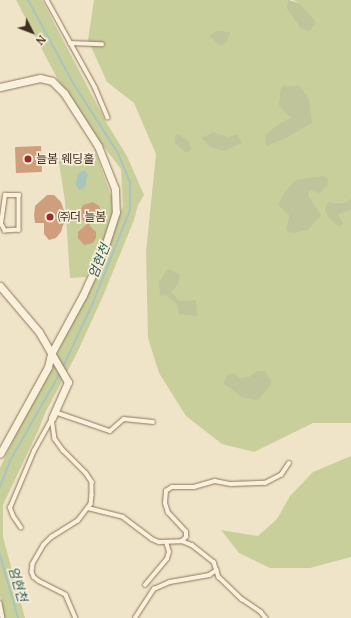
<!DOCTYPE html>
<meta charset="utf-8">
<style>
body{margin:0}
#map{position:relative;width:351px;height:618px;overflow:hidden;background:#f0e4c8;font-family:"Noto Serif","Noto Sans KR",serif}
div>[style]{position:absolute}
.green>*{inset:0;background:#c9cf9b}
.cemetery>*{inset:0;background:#bfc49a}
.water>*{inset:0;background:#a9c4bc}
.stream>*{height:2px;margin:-1px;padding:0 1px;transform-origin:1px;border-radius:1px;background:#a9c4bc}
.building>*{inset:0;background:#cf9f7d;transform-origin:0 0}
.roads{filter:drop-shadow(0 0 1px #8d765c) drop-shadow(0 0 1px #8d765c)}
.lane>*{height:3.5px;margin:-1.75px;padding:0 1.75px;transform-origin:1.75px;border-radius:1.75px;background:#faf1dc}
.street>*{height:7px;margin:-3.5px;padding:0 3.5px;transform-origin:3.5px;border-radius:3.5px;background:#faf1dc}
.dots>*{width:11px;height:11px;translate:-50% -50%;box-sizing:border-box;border:2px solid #f7eed8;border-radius:50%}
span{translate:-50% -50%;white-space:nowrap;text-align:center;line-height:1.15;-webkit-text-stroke:3.5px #f7eed8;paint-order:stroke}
.poi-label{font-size:12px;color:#3d2e20}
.left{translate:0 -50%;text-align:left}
.water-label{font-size:13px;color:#2f5d5a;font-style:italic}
.north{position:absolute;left:12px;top:12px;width:40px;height:40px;-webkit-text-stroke:3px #f7eed8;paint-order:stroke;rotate:132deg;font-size:11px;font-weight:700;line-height:16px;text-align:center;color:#3d2e20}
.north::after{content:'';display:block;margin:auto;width:14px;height:18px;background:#3d2e20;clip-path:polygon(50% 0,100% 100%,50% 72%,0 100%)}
</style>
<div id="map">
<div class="green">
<div style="clip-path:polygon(16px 0,42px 0,106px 122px,127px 156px,144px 195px,138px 205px,134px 220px,103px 296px,77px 353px,46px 411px,38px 431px,3px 505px,3px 537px,25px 618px,4px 618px,0 596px,0 468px,17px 432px,45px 382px,66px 334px,98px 272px,123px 206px,121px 169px,93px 133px,57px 78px)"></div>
<div style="clip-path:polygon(evenodd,94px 0,288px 0,286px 8px,300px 28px,304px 9px,299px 3px,293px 0,351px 0,351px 198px,347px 203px,328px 202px,338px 215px,351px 210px,351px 423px,313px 423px,254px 452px,222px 444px,186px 416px,159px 373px,148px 338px,146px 252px,156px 154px,134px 103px,107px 82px,88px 40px,94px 0,321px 176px,310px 189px,309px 198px,287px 231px,289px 215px,313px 178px,321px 176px)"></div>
<div style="clip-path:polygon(96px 154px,112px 198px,113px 215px,100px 251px,86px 277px,70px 278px,65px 201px,58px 157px)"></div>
<div style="clip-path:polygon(351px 456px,351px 557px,310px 568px,270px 568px,239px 553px,221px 530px,258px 536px,277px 519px,290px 496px,313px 472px)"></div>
</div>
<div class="cemetery">
<div style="clip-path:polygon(288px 0,299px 3px,316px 22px,310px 31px,300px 28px,286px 8px)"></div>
<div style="clip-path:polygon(217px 31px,230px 32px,228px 41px,221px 46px,209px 36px)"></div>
<div style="clip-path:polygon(281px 86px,300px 86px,309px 99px,312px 123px,284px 139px,266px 146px,265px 135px,279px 124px,291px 118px,279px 106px)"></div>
<div style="clip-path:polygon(213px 132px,228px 137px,237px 134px,242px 143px,224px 151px,210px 147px,202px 138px)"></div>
<div style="clip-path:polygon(178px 134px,189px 141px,191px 150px,186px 153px,175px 143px,175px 137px)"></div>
<div style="clip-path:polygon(321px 176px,328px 178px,327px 186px,319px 193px,310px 190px,309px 197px,321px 215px,308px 230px,293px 233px,286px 231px,289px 215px,278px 205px,284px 193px,296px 180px)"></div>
<div style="clip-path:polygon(351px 198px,351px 210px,338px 215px,344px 224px,338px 226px,328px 217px,325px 209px,328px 202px,346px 203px)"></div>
<div style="clip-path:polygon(168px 269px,180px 274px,178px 285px,171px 292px,179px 301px,196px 300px,197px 316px,179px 314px,177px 304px,166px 295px,160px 296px,159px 282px)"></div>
<div style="clip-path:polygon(257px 371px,265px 371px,271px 380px,271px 385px,258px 400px,243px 398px,223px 383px,227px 375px,235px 373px,239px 378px,249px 377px)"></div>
</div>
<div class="water">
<div style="clip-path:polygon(85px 170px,88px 175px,86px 180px,86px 184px,84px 188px,79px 190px,76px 185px,77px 176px,80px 172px)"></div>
</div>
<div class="stream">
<div style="left:28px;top:0;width:94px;rotate:61.5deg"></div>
<div style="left:73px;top:83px;width:83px;rotate:57.3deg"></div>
<div style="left:118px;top:153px;width:32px;rotate:68deg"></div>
<div style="left:130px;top:183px;width:27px;rotate:90deg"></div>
<div style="left:130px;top:210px;width:102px;rotate:111.8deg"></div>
<div style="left:92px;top:305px;width:71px;rotate:115.1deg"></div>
<div style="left:0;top:487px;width:30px;rotate:-69deg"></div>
<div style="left:11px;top:459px;width:99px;rotate:-60.3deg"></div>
<div style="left:0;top:555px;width:66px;rotate:74.1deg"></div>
</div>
<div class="building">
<div style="left:41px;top:146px;width:26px;height:26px;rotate:88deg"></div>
<div style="clip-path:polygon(47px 195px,54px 195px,61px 202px,66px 216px,61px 232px,56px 238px,49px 240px,44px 234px,44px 223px,35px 223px,34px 215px,35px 206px)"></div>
<div style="clip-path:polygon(93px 202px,99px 206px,101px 213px,99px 219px,89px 225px,96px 232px,96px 238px,93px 243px,84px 245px,78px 238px,78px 232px,87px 224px,82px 219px,80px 212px,83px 205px)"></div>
</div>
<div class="roads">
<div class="lane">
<div style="left:47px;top:0;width:99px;rotate:61.1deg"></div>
<div style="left:95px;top:87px;width:33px;rotate:67deg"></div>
<div style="left:70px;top:43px;width:32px;rotate:2deg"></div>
<div style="left:5px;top:195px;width:14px"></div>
<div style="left:19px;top:195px;width:35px;rotate:90deg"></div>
<div style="left:19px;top:230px;width:14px;rotate:176deg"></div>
<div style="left:5px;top:231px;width:8px;rotate:-120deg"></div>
<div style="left:1px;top:224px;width:29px;rotate:-82deg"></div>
<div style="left:55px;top:412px;width:58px;rotate:19.1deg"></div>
<div style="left:110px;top:431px;width:18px;rotate:-41deg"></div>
<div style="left:124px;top:419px;width:29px;rotate:6deg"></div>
<div style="left:52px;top:418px;width:21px;rotate:82deg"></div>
<div style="left:55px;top:439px;width:14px;rotate:54deg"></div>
<div style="left:63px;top:450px;width:33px;rotate:45deg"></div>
<div style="left:86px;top:473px;width:11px;rotate:56deg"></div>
<div style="left:92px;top:482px;width:13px;rotate:90deg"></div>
<div style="left:92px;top:495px;width:9px;rotate:96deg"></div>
<div style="left:91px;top:504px;width:21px;rotate:127deg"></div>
<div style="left:78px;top:521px;width:31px;rotate:148deg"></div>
<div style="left:52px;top:537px;width:11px;rotate:135deg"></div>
<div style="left:44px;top:545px;width:22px;rotate:120deg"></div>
<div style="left:33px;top:564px;width:8px;rotate:97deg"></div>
<div style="left:32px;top:572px;width:5px;rotate:68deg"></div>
<div style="left:34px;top:577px;width:6px;rotate:39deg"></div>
<div style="left:39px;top:581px;width:30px;rotate:27deg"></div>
<div style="left:66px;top:595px;width:25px;rotate:67deg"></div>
<div style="left:88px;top:508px;width:36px;rotate:14deg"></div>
<div style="left:123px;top:517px;width:36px;rotate:37deg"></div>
<div style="left:152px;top:539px;width:8px;rotate:23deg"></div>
<div style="left:159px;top:542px;width:23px;rotate:-2deg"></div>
<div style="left:182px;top:541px;width:11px;rotate:22deg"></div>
<div style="left:192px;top:545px;width:28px;rotate:38deg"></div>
<div style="left:214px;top:562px;width:16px;rotate:72deg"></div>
<div style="left:219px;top:577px;width:32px;rotate:44deg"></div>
<div style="left:242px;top:599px;width:23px;rotate:34deg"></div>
<div style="left:261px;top:612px;width:8px;rotate:50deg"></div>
<div style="left:21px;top:528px;width:14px;rotate:-124deg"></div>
<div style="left:13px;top:516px;width:9px;rotate:-111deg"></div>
<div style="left:10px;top:508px;width:62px;rotate:-67.2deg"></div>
<div style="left:34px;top:451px;width:38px;rotate:-61deg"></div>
<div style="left:182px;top:541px;width:6px;rotate:-45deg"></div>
<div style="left:186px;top:537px;width:5px;rotate:-90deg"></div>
<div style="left:186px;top:532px;width:26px;rotate:-133deg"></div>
<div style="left:168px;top:513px;width:10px;rotate:-107deg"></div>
<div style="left:165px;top:503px;width:12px;rotate:-85deg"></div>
<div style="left:166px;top:491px;width:7px;rotate:-34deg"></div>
<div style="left:172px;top:487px;width:22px"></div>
<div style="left:194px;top:487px;width:22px;rotate:-16deg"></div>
<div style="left:215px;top:481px;width:16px;rotate:11deg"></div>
<div style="left:231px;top:484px;width:34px;rotate:-2deg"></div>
<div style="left:265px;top:483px;width:18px;rotate:-27deg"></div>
<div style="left:281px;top:475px;width:14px;rotate:-56deg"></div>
<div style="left:145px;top:585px;width:34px;rotate:-50deg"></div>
<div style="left:167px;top:559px;width:7px;rotate:-74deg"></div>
<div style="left:169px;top:552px;width:10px;rotate:-107deg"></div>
<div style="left:0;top:603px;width:15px;rotate:79deg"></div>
<div style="left:135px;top:618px;width:35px;rotate:-57deg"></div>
<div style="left:154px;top:589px;width:17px;rotate:-24deg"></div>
<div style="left:170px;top:582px;width:40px;rotate:-10deg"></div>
<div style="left:209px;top:575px;width:9px;rotate:-32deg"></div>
</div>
<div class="street">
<div style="left:0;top:87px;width:41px;rotate:-12.7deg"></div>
<div style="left:40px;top:78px;width:12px;rotate:14deg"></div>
<div style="left:52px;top:81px;width:17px;rotate:45deg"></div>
<div style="left:64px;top:93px;width:63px;rotate:57.3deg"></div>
<div style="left:98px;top:146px;width:46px;rotate:68.4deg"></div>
<div style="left:115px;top:189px;width:23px;rotate:88deg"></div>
<div style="left:116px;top:212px;width:39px;rotate:108deg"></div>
<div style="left:104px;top:249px;width:51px;rotate:114.5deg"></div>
<div style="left:83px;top:295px;width:67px;rotate:118.5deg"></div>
<div style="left:51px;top:354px;width:13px;rotate:103deg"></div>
<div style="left:48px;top:367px;width:99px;rotate:118.9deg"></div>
<div style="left:0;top:286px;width:60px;rotate:49.7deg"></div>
<div style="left:39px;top:332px;width:58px;rotate:59.9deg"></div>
<div style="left:68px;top:382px;width:39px;rotate:114deg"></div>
</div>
</div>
<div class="dots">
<div style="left:28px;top:159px;background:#9e2a2b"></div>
<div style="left:50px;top:217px;background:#9e2a2b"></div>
</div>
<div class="poi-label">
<span class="left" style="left:36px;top:159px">늘봄 웨딩홀</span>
<span class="left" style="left:58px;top:217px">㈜더 늘봄</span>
</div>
<div class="water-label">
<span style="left:99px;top:261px;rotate:-68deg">엄현천</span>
<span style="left:18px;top:584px;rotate:74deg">엄현천</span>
</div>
<div class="north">N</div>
</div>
